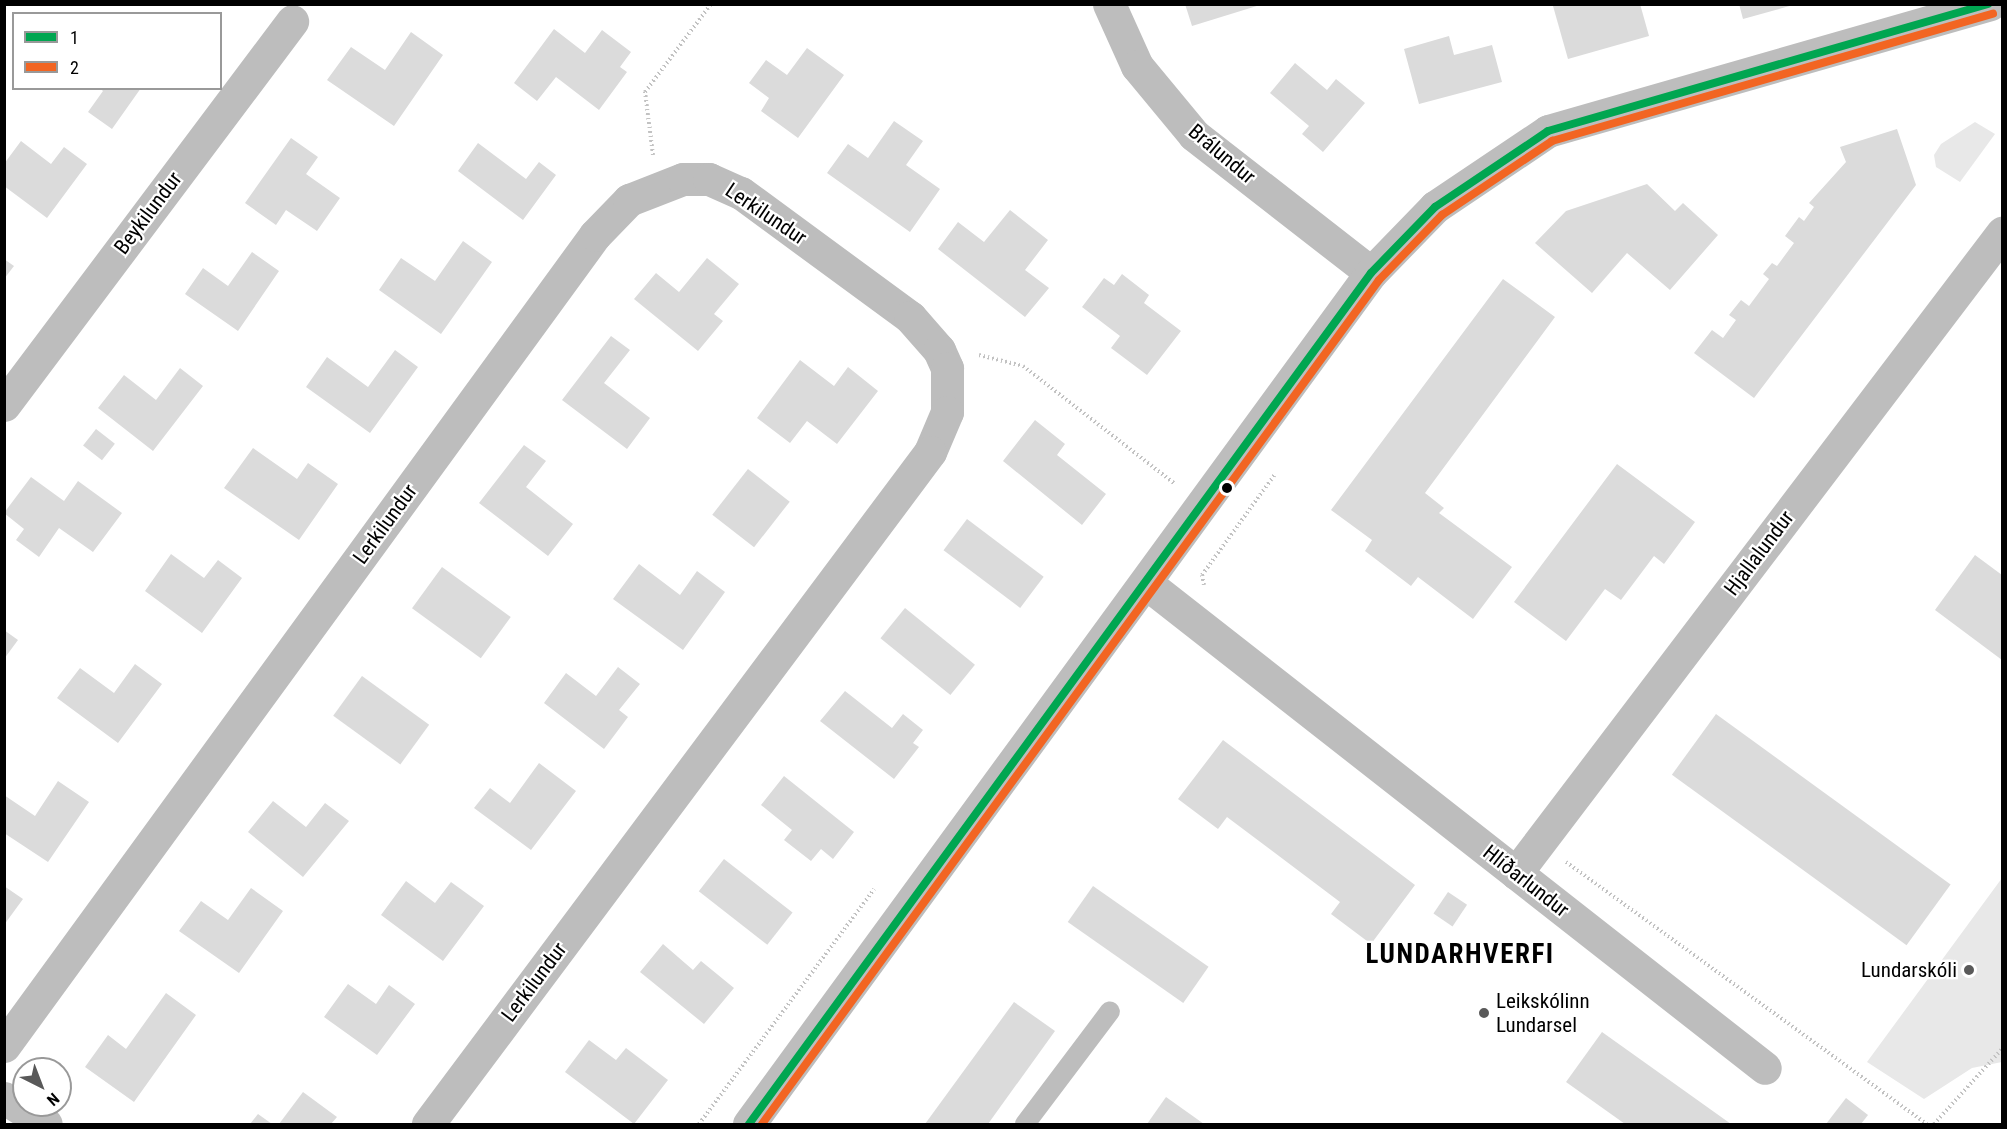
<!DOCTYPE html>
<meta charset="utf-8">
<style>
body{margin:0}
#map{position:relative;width:2007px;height:1129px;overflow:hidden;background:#fff;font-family:"Roboto Condensed",sans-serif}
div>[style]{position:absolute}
.green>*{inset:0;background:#e8e8e8}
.building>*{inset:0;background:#dbdbdb;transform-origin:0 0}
.path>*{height:4px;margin-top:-2px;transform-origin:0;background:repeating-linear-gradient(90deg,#c2c2c2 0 1.5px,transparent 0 4.5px)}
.lane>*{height:20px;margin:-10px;padding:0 10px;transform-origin:10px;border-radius:10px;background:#bdbdbd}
.street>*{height:33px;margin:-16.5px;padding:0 16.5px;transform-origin:16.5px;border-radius:16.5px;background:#bdbdbd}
.bus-1>*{height:8px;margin:-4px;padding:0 4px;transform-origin:4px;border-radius:4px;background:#00a651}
.bus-2>*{height:8px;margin:-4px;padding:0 4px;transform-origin:4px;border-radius:4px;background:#f26522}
.dots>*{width:16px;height:16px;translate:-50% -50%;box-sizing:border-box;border:3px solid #fff;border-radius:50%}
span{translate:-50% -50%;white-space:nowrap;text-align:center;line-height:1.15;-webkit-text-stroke:4.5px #fff;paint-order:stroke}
.street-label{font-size:21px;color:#000}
.poi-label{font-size:21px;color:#000}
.right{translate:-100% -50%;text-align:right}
.left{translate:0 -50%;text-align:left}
.district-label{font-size:27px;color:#000;font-weight:700;letter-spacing:1.5px}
.frame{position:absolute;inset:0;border:6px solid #000;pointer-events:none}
.legend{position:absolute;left:12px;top:12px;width:210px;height:78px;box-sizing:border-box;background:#fff;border:2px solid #999;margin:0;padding:8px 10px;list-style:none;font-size:18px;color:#000}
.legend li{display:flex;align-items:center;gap:12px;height:30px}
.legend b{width:30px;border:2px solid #999}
.north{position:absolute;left:12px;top:1057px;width:60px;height:60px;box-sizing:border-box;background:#fff;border:2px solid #999;border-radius:50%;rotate:138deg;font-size:16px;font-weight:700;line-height:24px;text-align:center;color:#000}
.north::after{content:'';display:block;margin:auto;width:21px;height:27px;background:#595959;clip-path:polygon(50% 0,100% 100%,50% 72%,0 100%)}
</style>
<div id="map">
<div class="green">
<div style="clip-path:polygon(1975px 122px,1995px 134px,1960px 182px,1936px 167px,1934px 155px,1941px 144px)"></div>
<div style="clip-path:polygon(2002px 878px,2002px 1062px,1972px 1068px,1924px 1099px,1867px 1062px)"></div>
</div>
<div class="building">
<div style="clip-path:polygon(1185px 4px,1260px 4px,1260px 5px,1192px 26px)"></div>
<div style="clip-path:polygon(1640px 4px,1649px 36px,1568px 59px,1553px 6px)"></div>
<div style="clip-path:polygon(1739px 4px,1792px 4px,1793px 5px,1743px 19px)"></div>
<div style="clip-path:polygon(554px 29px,585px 53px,602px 30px,631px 52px,620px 67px,627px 72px,599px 110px,556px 77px,537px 101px,514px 83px)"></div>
<div style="clip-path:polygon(411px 32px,443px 55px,394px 126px,327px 80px,351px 47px,385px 70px)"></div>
<div style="clip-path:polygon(1449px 36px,1454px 55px,1492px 45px,1502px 82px,1419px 104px,1404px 49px)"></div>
<div style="clip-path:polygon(807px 48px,844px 75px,798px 138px,761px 111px,769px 98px,749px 83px,766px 60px,787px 75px)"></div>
<div style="clip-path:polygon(1295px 63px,1327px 90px,1336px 79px,1365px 103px,1323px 152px,1302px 134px,1309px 126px,1270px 93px)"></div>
<div style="clip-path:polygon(100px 88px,141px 88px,112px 129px,88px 112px,103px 91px)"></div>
<div style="clip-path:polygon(894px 121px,923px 141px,906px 165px,940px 189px,910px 232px,827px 173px,848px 144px,868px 158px)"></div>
<div style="clip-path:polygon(1897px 129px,1916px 185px,1754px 398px,1694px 353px,1712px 330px,1723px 338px,1736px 320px,1729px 315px,1741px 300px,1749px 306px,1769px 279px,1763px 274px,1772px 263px,1777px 266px,1794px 243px,1785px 236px,1799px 217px,1804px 221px,1814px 207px,1809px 203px,1846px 162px,1840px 147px)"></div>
<div style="clip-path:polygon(291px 138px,318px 157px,306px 174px,340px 198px,317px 231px,286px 210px,276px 225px,245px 203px)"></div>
<div style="clip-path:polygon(21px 141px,51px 164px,64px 147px,87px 164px,47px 218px,4px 186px,4px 164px)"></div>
<div style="clip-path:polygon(478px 143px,526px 179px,539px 162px,556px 175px,523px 220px,458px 171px)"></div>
<div style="clip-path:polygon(1647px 184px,1675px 211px,1683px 203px,1718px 235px,1670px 290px,1627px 253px,1592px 293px,1535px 243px,1566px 211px)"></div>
<div style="clip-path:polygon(1010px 210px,1048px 240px,1025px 270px,1049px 288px,1025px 317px,938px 249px,958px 222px,984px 242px)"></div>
<div style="clip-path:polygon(463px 241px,492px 262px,441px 334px,379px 290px,401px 258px,435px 281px)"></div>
<div style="clip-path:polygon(252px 252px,279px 271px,238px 331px,185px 294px,203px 268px,228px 286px)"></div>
<div style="clip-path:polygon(707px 258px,739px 284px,714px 314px,723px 321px,698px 351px,634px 299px,656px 273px,679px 292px)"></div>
<div style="clip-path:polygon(4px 259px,14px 266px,4px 279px)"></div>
<div style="clip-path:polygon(1122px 274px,1149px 295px,1144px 303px,1181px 331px,1147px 375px,1111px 348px,1120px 336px,1082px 307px,1104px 278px,1114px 285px)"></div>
<div style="clip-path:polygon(1503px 279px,1555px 317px,1425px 493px,1444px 508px,1439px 513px,1512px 567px,1473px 619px,1418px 577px,1411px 586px,1365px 551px,1372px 540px,1331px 510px)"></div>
<div style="clip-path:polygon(611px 336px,630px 350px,604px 383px,650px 418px,627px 449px,562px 400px)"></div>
<div style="clip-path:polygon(395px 350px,418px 367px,370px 433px,306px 387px,327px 357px,368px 387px)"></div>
<div style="clip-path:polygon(800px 360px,834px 386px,848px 367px,878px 391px,837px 444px,807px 421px,790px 443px,757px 418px)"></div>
<div style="clip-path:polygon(180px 368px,203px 386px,153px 451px,98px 408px,124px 375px,156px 400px)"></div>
<div style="clip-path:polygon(1035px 420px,1065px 444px,1057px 455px,1106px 494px,1082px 525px,1003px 461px)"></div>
<div style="left:96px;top:429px;width:24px;height:21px;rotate:38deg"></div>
<div style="clip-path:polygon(524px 445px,546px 461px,526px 487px,573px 524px,548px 556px,479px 503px)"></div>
<div style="clip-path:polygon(253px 448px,297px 479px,308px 463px,338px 484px,299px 540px,224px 488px)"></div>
<div style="clip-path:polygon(1617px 464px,1695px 522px,1664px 564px,1654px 556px,1621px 600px,1605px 589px,1566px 641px,1514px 602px)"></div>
<div style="left:748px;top:469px;width:53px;height:58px;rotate:38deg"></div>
<div style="clip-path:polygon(31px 477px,64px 501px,78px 481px,122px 513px,93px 552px,59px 528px,39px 557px,16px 540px,24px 529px,4px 513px)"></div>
<div style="left:967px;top:519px;width:96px;height:39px;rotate:37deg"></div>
<div style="clip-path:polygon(171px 554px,204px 578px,218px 560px,242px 578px,202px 633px,145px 591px)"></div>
<div style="clip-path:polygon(1975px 555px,2002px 575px,2002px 660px,1935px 610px)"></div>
<div style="clip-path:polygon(639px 564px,680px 595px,697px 571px,725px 592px,683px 650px,613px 599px)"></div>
<div style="left:442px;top:567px;width:85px;height:51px;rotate:36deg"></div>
<div style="left:905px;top:608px;width:90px;height:39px;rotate:39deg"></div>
<div style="clip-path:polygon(4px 630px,18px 640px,4px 659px)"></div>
<div style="clip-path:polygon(135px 664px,162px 684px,118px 743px,57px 698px,80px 668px,114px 693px)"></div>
<div style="clip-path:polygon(618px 667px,640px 684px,619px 710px,628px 717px,604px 749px,544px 703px,566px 673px,596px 696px)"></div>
<div style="left:362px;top:676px;width:83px;height:49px;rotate:36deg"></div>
<div style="clip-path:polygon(845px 691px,892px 728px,903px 714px,923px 730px,913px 743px,919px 747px,894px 779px,820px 721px)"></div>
<div style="left:1716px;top:714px;width:290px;height:75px;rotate:36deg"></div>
<div style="clip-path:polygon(1223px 740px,1415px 885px,1371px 944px,1331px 914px,1340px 902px,1227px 817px,1218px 829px,1178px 799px)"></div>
<div style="clip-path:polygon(539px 763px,576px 791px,531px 850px,474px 808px,490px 788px,510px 803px)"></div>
<div style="clip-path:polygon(784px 776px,854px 832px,833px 859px,821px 849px,811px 861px,784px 840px,792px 830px,761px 805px)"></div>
<div style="clip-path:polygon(58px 781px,89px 802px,48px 862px,4px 833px,4px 795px,35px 816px)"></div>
<div style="clip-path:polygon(273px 801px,306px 827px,325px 803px,349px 821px,303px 877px,248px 832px)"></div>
<div style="left:724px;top:859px;width:87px;height:41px;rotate:38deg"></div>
<div style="clip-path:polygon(406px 881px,435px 903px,451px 882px,484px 906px,443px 961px,381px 915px)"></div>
<div style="clip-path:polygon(4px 886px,23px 899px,4px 925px)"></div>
<div style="left:1093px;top:886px;width:141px;height:44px;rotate:35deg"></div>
<div style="clip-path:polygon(251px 888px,283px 911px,239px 973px,179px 931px,201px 901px,228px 920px)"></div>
<div style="left:1448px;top:892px;width:23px;height:26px;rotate:34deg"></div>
<div style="clip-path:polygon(663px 944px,693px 970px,701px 961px,734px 988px,704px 1024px,640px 972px)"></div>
<div style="clip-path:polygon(348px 984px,376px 1004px,389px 985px,415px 1004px,377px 1055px,324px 1017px)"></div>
<div style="clip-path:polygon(166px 993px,196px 1015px,134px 1102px,85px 1067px,108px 1035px,126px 1049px)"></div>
<div style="clip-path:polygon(1014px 1002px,1055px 1031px,988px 1124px,925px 1124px)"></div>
<div style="clip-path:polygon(1602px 1032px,1731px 1124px,1625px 1124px,1566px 1082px)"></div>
<div style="clip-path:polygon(589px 1040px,616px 1060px,626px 1048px,668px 1080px,634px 1124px,565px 1072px)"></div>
<div style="clip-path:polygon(303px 1092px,337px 1117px,331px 1124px,279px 1124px)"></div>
<div style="clip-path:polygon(1166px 1097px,1204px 1124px,1147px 1124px)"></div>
<div style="clip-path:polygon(1846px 1098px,1868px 1115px,1861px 1124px,1826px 1124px)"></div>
<div style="clip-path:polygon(258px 1114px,272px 1124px,250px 1124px)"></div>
</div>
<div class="path">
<div style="left:653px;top:155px;width:64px;rotate:-97.2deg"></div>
<div style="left:645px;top:92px;width:110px;rotate:-53.1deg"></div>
<div style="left:979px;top:355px;width:45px;rotate:14deg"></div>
<div style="left:1023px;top:366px;width:191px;rotate:37.8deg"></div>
<div style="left:1204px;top:585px;width:10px;rotate:-101deg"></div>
<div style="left:1202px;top:575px;width:125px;rotate:-54.1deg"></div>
<div style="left:1566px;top:862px;width:446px;rotate:36deg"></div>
<div style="left:699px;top:1124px;width:293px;rotate:-53.3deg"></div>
<div style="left:1934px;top:1124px;width:101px;rotate:-47.8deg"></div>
</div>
<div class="lane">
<div style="left:1025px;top:1124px;width:141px;rotate:-53deg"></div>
</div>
<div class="street">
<div style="left:1109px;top:4px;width:68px;rotate:65.7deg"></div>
<div style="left:1137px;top:66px;width:89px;rotate:50.4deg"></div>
<div style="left:1194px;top:135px;width:224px;rotate:37.9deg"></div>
<div style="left:4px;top:405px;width:480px;rotate:-53.1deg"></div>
<div style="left:1146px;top:583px;width:786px;rotate:38.08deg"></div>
<div style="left:1516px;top:873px;width:804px;rotate:-52.79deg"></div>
<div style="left:4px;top:1046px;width:1003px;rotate:-53.92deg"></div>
<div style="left:595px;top:235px;width:49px;rotate:-45.8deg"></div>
<div style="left:629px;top:200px;width:58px;rotate:-21.3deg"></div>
<div style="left:683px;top:179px;width:26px"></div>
<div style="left:709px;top:179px;width:35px;rotate:24deg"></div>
<div style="left:741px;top:193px;width:210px;rotate:36.3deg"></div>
<div style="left:910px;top:317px;width:44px;rotate:48.7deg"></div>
<div style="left:939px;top:350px;width:20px;rotate:66deg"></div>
<div style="left:947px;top:368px;width:44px;rotate:90deg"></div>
<div style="left:947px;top:412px;width:43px;rotate:113deg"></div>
<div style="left:930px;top:452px;width:839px;rotate:126.76deg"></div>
<div style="left:4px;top:1098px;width:49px;rotate:31.8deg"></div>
<div style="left:749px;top:1124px;width:1054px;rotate:-53.84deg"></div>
<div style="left:1371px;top:273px;width:92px;rotate:-45.9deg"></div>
<div style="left:1435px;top:207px;width:136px;rotate:-33.9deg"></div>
<div style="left:1548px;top:131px;width:460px;rotate:-16deg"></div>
</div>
<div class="bus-1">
<div style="left:749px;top:1124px;width:1054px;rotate:-53.84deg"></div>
<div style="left:1371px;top:273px;width:92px;rotate:-45.9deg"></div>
<div style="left:1435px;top:207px;width:136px;rotate:-33.9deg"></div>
<div style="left:1548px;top:131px;width:458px;rotate:-16.1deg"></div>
</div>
<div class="bus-2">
<div style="left:762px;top:1124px;width:1045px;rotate:-53.83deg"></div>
<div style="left:1379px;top:280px;width:91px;rotate:-45.9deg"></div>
<div style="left:1442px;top:215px;width:133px;rotate:-33.9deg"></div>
<div style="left:1552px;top:141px;width:459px;rotate:-16.1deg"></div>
</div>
<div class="dots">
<div style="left:1227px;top:488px;background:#000"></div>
<div style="left:1969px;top:970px;background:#595959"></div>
<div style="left:1484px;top:1013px;background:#595959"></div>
</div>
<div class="street-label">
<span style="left:1222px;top:154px;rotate:40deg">Brálundur</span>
<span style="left:148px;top:213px;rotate:-53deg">Beykilundur</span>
<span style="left:766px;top:214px;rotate:34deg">Lerkilundur</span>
<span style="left:385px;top:524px;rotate:-54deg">Lerkilundur</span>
<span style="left:1759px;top:553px;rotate:-53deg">Hjallalundur</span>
<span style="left:1526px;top:881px;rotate:38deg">Hlíðarlundur</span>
<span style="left:534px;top:982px;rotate:-53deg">Lerkilundur</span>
</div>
<div class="poi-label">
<span class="right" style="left:1957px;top:970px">Lundarskóli</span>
<span class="left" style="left:1496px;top:1013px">Leikskólinn<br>Lundarsel</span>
</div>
<div class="district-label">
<span style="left:1460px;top:955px">LUNDARHVERFI</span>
</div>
<div class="frame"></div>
<ul class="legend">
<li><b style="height:8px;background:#00a651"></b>1</li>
<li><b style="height:8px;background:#f26522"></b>2</li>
</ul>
<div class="north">N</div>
</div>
